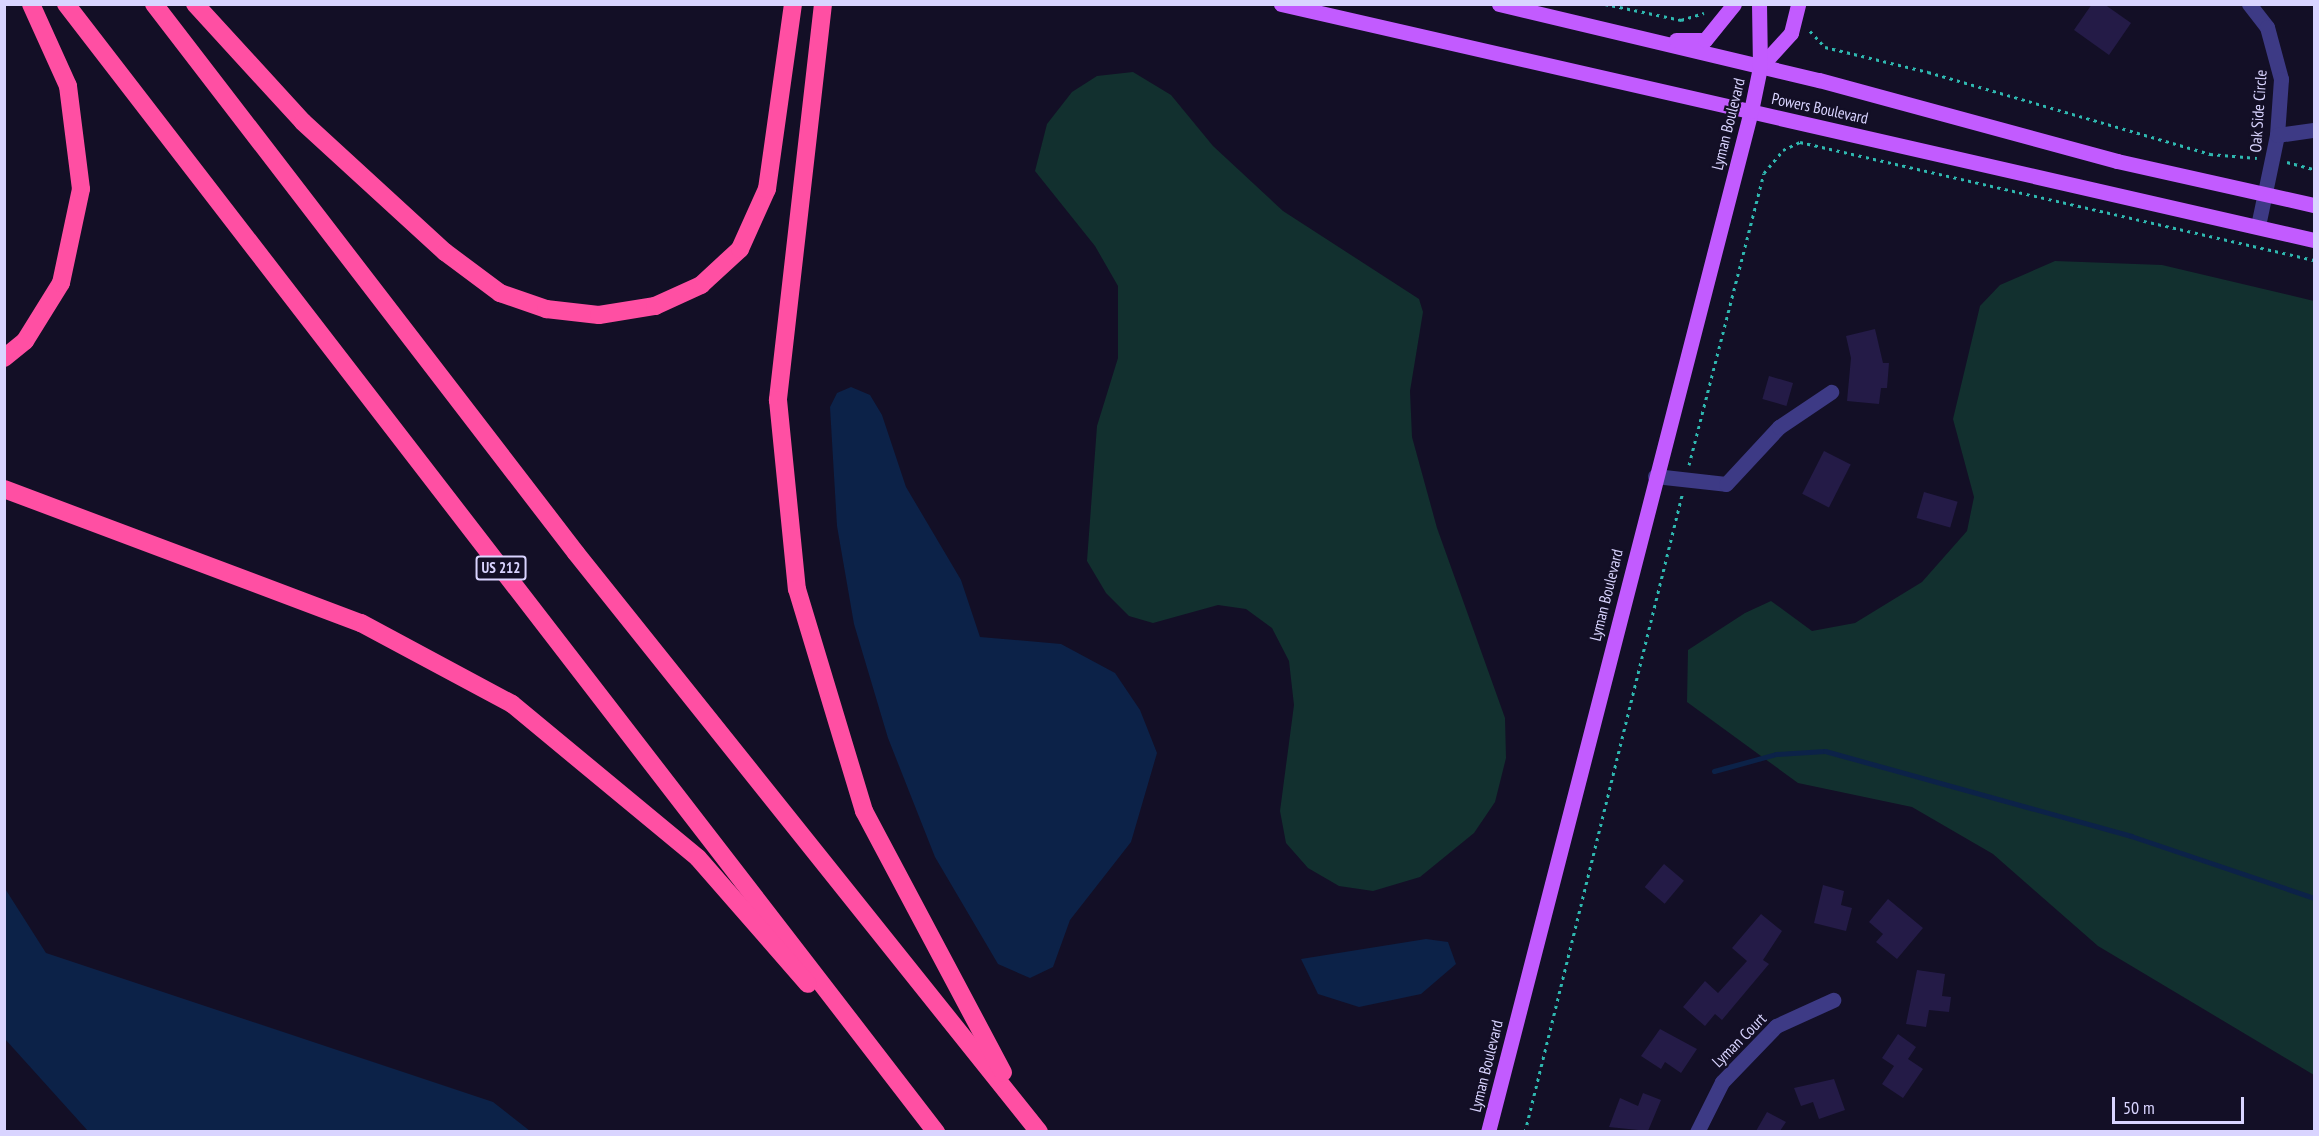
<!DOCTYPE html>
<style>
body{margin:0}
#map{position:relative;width:2319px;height:1136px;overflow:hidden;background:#130f26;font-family:"PT Sans Narrow",sans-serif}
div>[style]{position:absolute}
.green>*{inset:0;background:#12302f}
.water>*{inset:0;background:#0c2248}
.stream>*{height:5px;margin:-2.5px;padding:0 2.5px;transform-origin:2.5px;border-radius:2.5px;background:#0c2248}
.building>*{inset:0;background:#241b47;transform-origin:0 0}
.path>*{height:3px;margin-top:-1.5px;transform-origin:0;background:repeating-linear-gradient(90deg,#2fb8b0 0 3px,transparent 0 7.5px)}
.minor>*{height:15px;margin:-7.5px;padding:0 7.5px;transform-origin:7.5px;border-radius:7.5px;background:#3d3a85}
.major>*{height:15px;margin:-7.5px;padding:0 7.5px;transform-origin:7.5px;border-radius:7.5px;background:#c25bff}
.highway>*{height:18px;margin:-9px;padding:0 9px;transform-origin:9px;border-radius:9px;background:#ff4fa3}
span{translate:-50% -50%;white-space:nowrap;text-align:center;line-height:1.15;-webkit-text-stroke:4.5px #130f26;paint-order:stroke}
.shield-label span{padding:2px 4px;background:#130f26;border:2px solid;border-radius:4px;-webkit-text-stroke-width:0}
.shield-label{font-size:15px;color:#d9d4ff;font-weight:700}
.street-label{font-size:16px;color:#d9d4ff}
.frame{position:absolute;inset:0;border:6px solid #d9d4ff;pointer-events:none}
.scale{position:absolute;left:2112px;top:1097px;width:132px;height:27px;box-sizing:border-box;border:3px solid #d9d4ff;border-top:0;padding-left:8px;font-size:18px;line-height:21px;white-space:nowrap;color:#d9d4ff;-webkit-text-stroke:4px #130f26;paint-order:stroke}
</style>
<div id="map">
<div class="green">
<div style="clip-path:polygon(1133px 72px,1171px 95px,1213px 146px,1283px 211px,1419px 299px,1423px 312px,1410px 391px,1412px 437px,1437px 528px,1505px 718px,1506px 758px,1495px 802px,1474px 833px,1420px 877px,1373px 891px,1339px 886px,1308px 868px,1286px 843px,1280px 811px,1294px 705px,1289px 661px,1272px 628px,1246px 609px,1218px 605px,1153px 623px,1129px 616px,1106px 593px,1087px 561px,1097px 426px,1118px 358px,1118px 286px,1095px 246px,1035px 171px,1047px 124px,1072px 92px,1097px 76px)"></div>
<div style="clip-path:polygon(2055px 261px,2162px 265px,2314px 301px,2314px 1075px,2098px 946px,1993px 854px,1912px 807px,1798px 783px,1687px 702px,1688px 650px,1745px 613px,1771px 601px,1812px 631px,1855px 623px,1922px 582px,1967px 531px,1974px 497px,1953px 419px,1980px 306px,2000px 285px)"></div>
</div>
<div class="water">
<div style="clip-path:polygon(851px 387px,870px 395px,882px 415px,906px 487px,961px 580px,980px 637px,1061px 644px,1115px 673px,1140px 710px,1157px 753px,1131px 842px,1070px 920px,1053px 967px,1030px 978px,998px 964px,935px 857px,888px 738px,854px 624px,837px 526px,830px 407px,837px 393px)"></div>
<div style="clip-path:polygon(4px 887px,46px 953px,493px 1102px,530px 1131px,88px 1131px,5px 1039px)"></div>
<div style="clip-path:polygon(1426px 939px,1448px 942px,1456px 964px,1421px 994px,1359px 1007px,1318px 994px,1301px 959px)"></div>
</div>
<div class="stream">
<div style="left:1714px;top:771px;width:64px;rotate:-15.3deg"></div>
<div style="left:1776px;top:754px;width:49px;rotate:-3.5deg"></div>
<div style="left:1825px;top:751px;width:318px;rotate:15.5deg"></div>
<div style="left:2131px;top:836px;width:193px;rotate:18.7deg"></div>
</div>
<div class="building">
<div style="clip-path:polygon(2092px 4px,2104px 4px,2131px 23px,2109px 55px,2074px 30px)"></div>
<div style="clip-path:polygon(1875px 329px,1883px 363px,1889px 363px,1887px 388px,1881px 388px,1879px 404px,1847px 401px,1851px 358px,1846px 336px)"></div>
<div style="left:1769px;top:376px;width:25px;height:24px;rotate:16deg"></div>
<div style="left:1824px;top:451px;width:30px;height:48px;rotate:27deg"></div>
<div style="left:1924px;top:492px;width:35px;height:27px;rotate:16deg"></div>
<div style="left:1664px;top:864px;width:26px;height:30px;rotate:40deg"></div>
<div style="clip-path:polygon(1823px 885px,1844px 891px,1841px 905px,1852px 908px,1846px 931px,1814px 923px)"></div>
<div style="clip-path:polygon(1888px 899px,1923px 928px,1897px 959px,1876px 942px,1883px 934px,1869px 922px)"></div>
<div style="clip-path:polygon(1761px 914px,1782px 931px,1763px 960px,1769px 964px,1722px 1020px,1715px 1014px,1705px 1026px,1683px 1007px,1705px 981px,1718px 993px,1747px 961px,1732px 948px)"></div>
<div style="clip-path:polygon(1917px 970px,1945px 974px,1942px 996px,1951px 997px,1949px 1012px,1929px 1010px,1926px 1027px,1906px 1024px)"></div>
<div style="clip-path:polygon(1660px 1029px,1697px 1049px,1681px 1073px,1665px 1062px,1661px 1069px,1641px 1056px)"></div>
<div style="clip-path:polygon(1898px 1034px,1916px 1047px,1908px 1059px,1923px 1069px,1903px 1098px,1882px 1084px,1894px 1066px,1882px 1058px)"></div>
<div style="clip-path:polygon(1834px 1079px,1845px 1110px,1819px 1119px,1813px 1102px,1801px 1106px,1794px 1088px)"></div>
<div style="clip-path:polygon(1643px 1093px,1661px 1100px,1648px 1131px,1609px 1127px,1620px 1098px,1638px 1106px)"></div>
<div style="clip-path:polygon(1767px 1112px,1786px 1122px,1780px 1131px,1756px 1131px)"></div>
</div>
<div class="path">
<div style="left:1605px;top:4px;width:78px;rotate:11.9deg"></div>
<div style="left:1681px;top:20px;width:24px;rotate:-17deg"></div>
<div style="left:1810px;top:31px;width:22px;rotate:47deg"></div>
<div style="left:1825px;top:47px;width:106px;rotate:13.6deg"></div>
<div style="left:1928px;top:72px;width:294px;rotate:16.2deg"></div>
<div style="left:2210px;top:154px;width:47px;rotate:4.9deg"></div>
<div style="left:2287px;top:162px;width:28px;rotate:15deg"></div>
<div style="left:1689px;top:465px;width:301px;rotate:-75.6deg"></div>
<div style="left:1764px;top:173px;width:30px;rotate:-50deg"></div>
<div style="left:1783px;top:150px;width:19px;rotate:-25deg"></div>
<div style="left:1800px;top:142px;width:527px;rotate:12.93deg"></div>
<div style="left:1525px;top:1132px;width:656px;rotate:-76.15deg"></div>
</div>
<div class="minor">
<div style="left:2249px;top:4px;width:29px;rotate:52deg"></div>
<div style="left:2267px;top:27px;width:54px;rotate:74.9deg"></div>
<div style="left:2281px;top:79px;width:56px;rotate:94.1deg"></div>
<div style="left:2277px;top:135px;width:93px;rotate:101.8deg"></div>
<div style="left:2277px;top:135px;width:37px;rotate:-8deg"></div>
<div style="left:1655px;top:476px;width:71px;rotate:6.4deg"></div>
<div style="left:1726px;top:484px;width:78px;rotate:-47.1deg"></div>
<div style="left:1779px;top:427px;width:63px;rotate:-33.9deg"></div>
<div style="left:1697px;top:1132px;width:56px;rotate:-63.4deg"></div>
<div style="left:1722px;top:1082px;width:78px;rotate:-46deg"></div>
<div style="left:1776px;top:1026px;width:63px;rotate:-24.5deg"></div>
</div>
<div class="major">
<div style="left:1281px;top:4px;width:1060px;rotate:12.87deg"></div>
<div style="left:1499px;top:4px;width:329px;rotate:13.4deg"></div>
<div style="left:1819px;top:80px;width:309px;rotate:15.2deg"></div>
<div style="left:2117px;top:161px;width:202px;rotate:12.6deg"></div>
<div style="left:1676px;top:40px;width:29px"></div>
<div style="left:1705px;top:40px;width:46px;rotate:-51.1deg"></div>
<div style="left:1760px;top:67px;width:46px;rotate:-47.6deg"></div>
<div style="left:1791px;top:33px;width:30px;rotate:-76deg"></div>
<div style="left:1488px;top:1132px;width:1054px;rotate:-75.56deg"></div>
<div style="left:1751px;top:111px;width:45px;rotate:-78.4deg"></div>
<div style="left:1760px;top:67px;width:63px;rotate:-90.9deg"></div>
</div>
<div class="highway">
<div style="left:66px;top:4px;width:1425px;rotate:52.36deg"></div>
<div style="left:154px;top:4px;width:692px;rotate:52.45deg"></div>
<div style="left:576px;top:553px;width:741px;rotate:51.35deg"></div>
<div style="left:195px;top:4px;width:160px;rotate:47.5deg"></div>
<div style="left:303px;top:122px;width:193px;rotate:42.5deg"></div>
<div style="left:445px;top:252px;width:69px;rotate:36.7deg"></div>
<div style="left:500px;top:293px;width:49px;rotate:19.2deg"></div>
<div style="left:546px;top:309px;width:53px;rotate:6.5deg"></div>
<div style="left:599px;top:315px;width:57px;rotate:-9.1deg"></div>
<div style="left:655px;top:306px;width:51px;rotate:-24.5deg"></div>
<div style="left:701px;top:285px;width:53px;rotate:-42.7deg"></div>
<div style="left:740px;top:249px;width:66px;rotate:-65.8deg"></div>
<div style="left:767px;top:189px;width:187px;rotate:-82deg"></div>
<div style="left:823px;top:4px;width:399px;rotate:96.5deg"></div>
<div style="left:778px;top:400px;width:190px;rotate:84.3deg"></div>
<div style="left:797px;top:589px;width:232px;rotate:73.2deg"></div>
<div style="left:864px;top:811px;width:296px;rotate:62deg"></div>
<div style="left:4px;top:358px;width:27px;rotate:-39deg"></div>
<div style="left:25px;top:341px;width:68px;rotate:-58.2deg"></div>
<div style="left:61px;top:283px;width:96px;rotate:-78deg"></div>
<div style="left:81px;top:189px;width:104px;rotate:-97.2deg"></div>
<div style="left:68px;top:86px;width:90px;rotate:-114.3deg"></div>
<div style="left:4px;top:489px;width:381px;rotate:20.6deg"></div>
<div style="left:361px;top:623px;width:171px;rotate:28.2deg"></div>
<div style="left:512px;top:704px;width:241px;rotate:39.6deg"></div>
<div style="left:698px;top:858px;width:167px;rotate:48.9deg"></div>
</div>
<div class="shield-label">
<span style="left:501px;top:568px">US 212</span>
</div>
<div class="street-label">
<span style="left:1820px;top:108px;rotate:12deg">Powers Boulevard</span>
<span style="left:2258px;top:111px;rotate:-86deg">Oak Side Circle</span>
<span style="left:1728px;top:124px;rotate:-76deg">Lyman Boulevard</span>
<span style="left:1606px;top:595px;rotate:-76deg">Lyman Boulevard</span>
<span style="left:1739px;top:1040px;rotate:-45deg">Lyman Court</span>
<span style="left:1486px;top:1066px;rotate:-76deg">Lyman Boulevard</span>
</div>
<div class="frame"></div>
<div class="scale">50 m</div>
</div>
